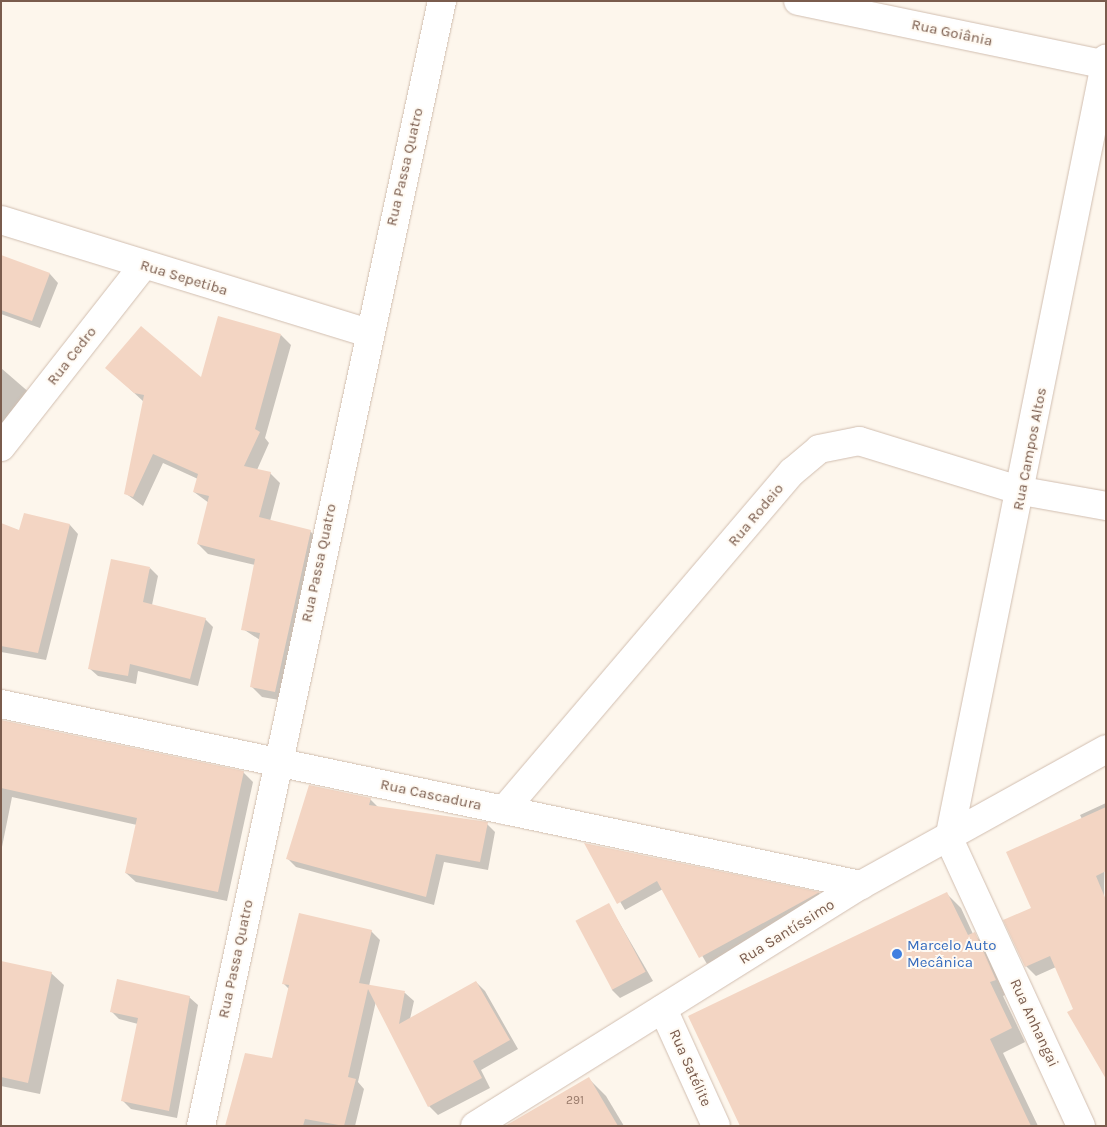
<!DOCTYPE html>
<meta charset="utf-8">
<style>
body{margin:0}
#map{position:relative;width:1107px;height:1127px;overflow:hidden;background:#fdf6ec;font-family:Karla,sans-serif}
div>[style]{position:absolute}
.shadow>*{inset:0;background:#0003}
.building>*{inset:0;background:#f3d5c3;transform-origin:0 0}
.roads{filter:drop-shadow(0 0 1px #d1beb0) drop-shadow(0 0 1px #d1beb0)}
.minor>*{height:28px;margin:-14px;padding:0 14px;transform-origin:14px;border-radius:14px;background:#fff}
.dots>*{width:14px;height:14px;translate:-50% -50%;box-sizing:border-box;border:2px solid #fffaf3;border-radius:50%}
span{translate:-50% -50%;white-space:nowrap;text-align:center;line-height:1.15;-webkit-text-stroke:4px #fffaf3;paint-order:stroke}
.number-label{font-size:12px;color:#987a6a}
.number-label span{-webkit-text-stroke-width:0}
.street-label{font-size:15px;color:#7a5c4d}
.shop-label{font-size:15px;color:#366cbe}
.left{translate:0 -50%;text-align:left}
.frame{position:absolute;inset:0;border:2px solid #7a5c4d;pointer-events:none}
</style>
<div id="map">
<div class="shadow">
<div style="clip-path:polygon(1px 257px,50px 274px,58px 283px,40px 328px,1px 314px)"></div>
<div style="clip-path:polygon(281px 335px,291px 345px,265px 438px,269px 443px,257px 470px,270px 473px,280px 483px,270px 521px,310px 531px,320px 541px,285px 701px,262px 697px,252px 687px,260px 640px,243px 629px,255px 565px,208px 554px,198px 544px,209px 503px,194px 492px,198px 479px,163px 463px,143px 506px,125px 493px,144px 402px,107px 368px,202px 379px)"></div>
<div style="clip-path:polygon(1px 368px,31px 394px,1px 429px)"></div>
<div style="clip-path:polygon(1px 524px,20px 531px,70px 525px,78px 534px,46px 660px,1px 652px)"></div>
<div style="clip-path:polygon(150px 568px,158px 576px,152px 605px,205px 619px,213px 627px,198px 686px,138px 671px,136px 684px,98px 676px,89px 668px)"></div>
<div style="clip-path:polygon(1px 721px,243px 772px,253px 782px,227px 901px,136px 882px,126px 873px,137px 825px,12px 797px,1px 852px)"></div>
<div style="clip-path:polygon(370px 799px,379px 808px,487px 824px,495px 832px,488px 870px,444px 862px,434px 905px,296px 867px,288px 859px)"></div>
<div style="clip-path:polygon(1106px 803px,1104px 885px,1106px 1078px,1056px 967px,1036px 976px,1026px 966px,1032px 909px,1082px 819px,1080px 815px)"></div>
<div style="clip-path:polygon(586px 844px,819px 893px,826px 900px,707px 964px,663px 889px,625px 910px)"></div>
<div style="clip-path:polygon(947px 894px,961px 908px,973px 934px,988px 947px,1009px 993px,1003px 996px,1025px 1042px,1003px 1053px,1038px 1126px,741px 1126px)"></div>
<div style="clip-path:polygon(609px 905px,653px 981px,620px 998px,612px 990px)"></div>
<div style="clip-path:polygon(371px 931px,380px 940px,369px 986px,405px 993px,414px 1001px,410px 1019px,476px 982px,485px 991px,518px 1049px,481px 1070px,490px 1088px,438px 1115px,429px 1106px,376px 1001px,358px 1082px,364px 1089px,355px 1126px,227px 1126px,273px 1060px,289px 989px,283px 983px)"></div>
<div style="clip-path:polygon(1px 962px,51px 973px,64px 985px,40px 1094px,1px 1086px)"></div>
<div style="clip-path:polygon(189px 997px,198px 1005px,177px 1118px,131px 1109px,123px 1101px,138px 1024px,119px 1019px,111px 1011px)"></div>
<div style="clip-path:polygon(589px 1079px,606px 1096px,624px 1126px,508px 1126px)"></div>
</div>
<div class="building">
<div style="clip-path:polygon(1px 255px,50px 273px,32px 321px,1px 310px)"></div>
<div style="clip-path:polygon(218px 316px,281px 334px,255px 429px,260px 432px,244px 466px,271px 472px,259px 517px,311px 530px,275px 692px,250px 687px,260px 633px,241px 630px,255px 559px,197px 544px,209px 496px,193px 492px,198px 474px,153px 454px,133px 497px,124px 494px,144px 395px,134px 393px,105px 368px,141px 326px,201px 377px)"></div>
<div style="clip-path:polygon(24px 513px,70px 524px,38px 653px,1px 646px,1px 523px,19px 530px)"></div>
<div style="clip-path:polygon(111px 559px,150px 567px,143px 602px,206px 618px,190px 679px,130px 664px,128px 676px,88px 669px)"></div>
<div style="clip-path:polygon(1px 720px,244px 771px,218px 892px,125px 873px,137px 818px,1px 788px)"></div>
<div style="clip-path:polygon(309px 785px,371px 798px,369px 805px,488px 822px,480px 862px,436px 854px,426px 897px,286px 859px)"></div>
<div style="clip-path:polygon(1106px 807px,1106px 871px,1096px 876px,1106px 900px,1106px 1079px,1067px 1012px,1073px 1009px,1050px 956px,1025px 967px,1003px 920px,1031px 908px,1006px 852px)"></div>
<div style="clip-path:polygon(584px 843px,820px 892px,699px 958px,657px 881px,617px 904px)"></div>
<div style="clip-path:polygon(947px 892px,968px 935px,975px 932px,996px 980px,990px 982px,1012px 1028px,990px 1039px,1031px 1126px,740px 1126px,688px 1016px)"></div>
<div style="left:609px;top:903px;width:78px;height:38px;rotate:62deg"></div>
<div style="clip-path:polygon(299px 913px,372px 930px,359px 983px,405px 991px,399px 1024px,476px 981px,510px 1040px,473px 1061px,482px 1078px,428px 1107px,368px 989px,348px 1077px,356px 1079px,344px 1126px,305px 1119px,303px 1126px,225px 1126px,245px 1053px,272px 1058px,289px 985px,282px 984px)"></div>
<div style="clip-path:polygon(1px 961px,52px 972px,28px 1083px,1px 1077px)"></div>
<div style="clip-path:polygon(117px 979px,190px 996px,169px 1111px,121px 1101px,138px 1018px,110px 1012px)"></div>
<div style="clip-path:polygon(589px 1077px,618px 1126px,505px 1126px)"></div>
</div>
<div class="roads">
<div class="minor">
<div style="left:798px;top:1px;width:315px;rotate:11.7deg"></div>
<div style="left:1px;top:220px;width:384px;rotate:17.1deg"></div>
<div style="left:1px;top:447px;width:230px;rotate:-51.9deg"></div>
<div style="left:1px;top:704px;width:879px;rotate:11.89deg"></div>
<div style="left:504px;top:810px;width:444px;rotate:-49.6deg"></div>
<div style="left:792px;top:472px;width:35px;rotate:-40deg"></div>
<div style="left:819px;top:449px;width:41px;rotate:-11.3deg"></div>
<div style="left:859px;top:441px;width:170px;rotate:17.1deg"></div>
<div style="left:1022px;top:491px;width:85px;rotate:10.1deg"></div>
<div style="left:663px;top:1009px;width:128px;rotate:65.6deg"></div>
<div style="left:201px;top:1126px;width:1151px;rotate:-77.91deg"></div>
<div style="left:475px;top:1126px;width:455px;rotate:-32deg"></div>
<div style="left:861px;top:885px;width:280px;rotate:-29deg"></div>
<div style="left:1081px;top:1126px;width:316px;rotate:-114.7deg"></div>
<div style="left:949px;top:839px;width:796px;rotate:-78.62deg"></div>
</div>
</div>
<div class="dots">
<div style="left:897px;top:954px;background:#3f7fe0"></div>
</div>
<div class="number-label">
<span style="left:575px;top:1101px">291</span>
</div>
<div class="street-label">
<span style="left:952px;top:33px;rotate:12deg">Rua Goiânia</span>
<span style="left:405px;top:167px;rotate:-77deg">Rua Passa Quatro</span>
<span style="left:184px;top:278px;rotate:17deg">Rua Sepetiba</span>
<span style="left:72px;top:356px;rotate:-52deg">Rua Cedro</span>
<span style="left:1030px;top:449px;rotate:-79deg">Rua Campos Altos</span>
<span style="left:756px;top:515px;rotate:-50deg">Rua Rodeio</span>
<span style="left:319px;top:563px;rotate:-78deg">Rua Passa Quatro</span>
<span style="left:431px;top:795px;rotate:12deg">Rua Cascadura</span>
<span style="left:787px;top:932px;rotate:-32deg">Rua Santíssimo</span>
<span style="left:236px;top:959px;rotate:-78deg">Rua Passa Quatro</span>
<span style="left:1034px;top:1023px;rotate:65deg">Rua Anhangai</span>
<span style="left:690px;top:1068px;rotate:66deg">Rua Satélite</span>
</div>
<div class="shop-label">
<span class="left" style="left:907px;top:954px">Marcelo Auto<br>Mecânica</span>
</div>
<div class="frame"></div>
</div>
